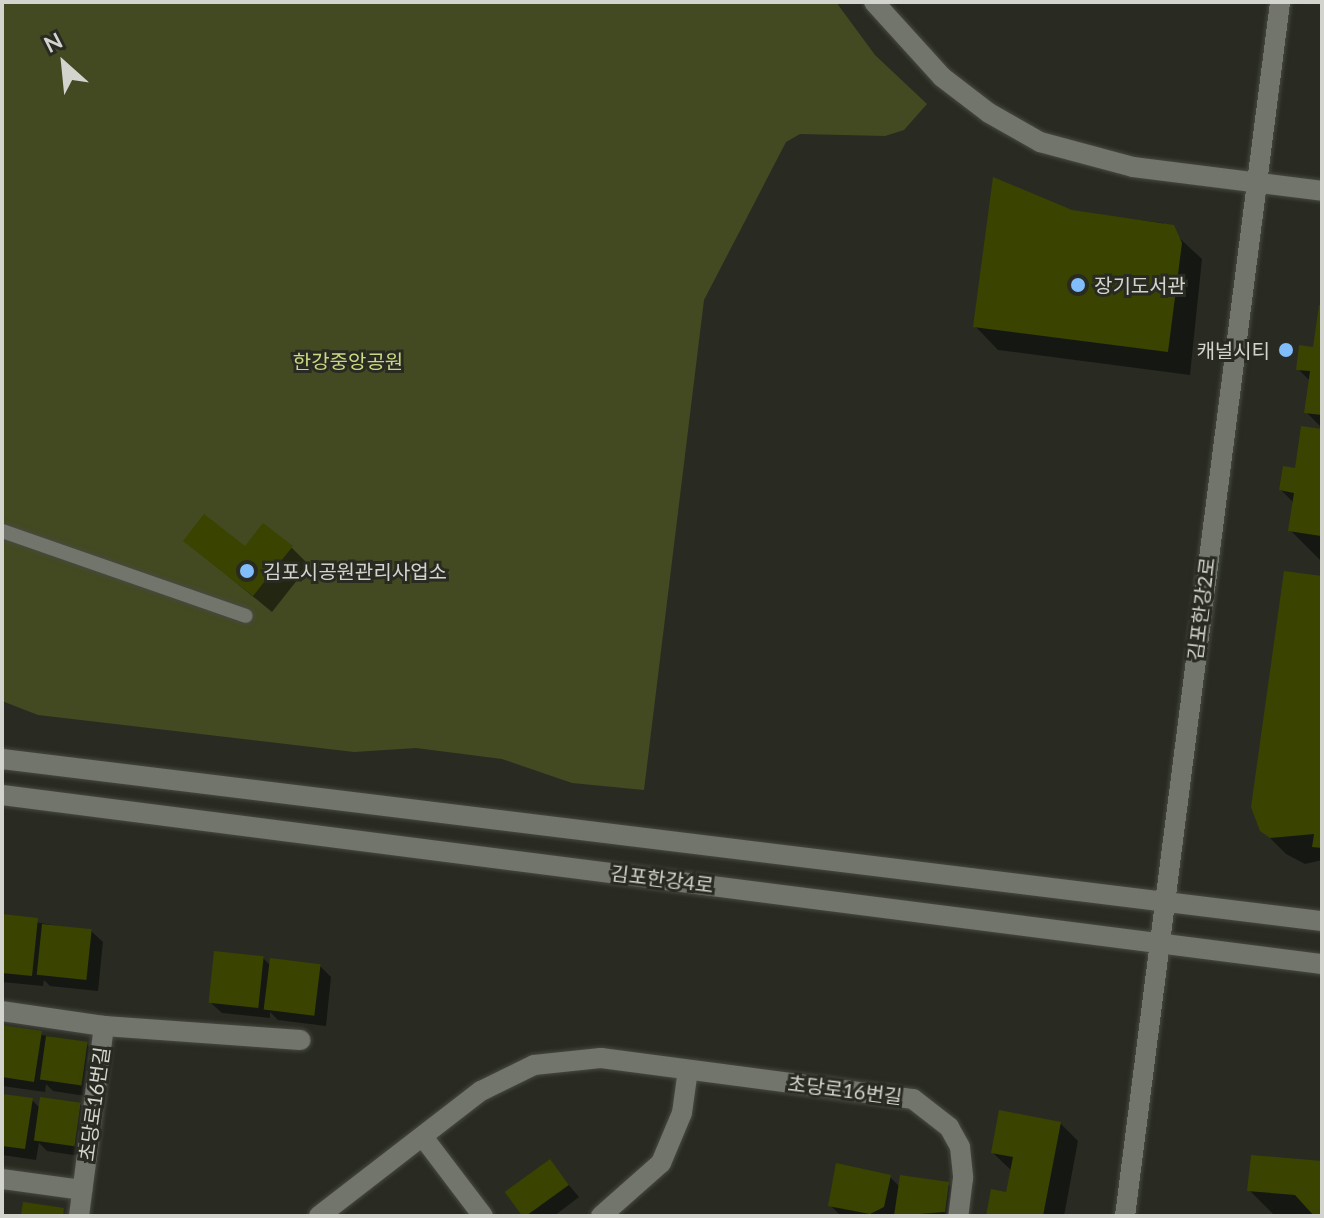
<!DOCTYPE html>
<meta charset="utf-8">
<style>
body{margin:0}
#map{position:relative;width:1324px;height:1218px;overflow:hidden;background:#292b22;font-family:Lato,"Noto Sans KR",sans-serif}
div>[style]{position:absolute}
.green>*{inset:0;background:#434a21}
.shadow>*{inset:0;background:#0007}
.building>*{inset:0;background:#3a4300;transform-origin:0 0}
.roads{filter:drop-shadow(0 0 2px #474942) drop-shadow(0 0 2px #474942)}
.service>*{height:14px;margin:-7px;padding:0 7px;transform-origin:7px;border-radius:7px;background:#72756b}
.minor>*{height:20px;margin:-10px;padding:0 10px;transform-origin:10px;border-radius:10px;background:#72756b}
.tertiary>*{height:20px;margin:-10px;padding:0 10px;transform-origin:10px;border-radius:10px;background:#72756b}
.dots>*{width:22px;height:22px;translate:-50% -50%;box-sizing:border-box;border:4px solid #292b22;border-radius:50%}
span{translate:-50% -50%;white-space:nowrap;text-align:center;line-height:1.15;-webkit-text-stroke:6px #292b22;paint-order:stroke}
.poi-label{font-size:20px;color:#d3d4ce}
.left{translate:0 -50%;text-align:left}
.right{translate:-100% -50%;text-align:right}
.park-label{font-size:20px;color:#c8d980}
.street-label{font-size:20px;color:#d3d4ce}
.frame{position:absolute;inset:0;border:4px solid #d3d4ce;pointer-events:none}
.north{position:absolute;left:24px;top:24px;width:80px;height:80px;-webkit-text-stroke:6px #292b22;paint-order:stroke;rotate:333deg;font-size:22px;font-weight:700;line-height:32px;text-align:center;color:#d3d4ce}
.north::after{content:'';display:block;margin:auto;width:28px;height:36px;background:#d3d4ce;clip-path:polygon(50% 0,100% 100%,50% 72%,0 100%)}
</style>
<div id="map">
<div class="green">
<div style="clip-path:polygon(2px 2px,836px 2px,875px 55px,927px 104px,904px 130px,885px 136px,800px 134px,786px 142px,704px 300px,644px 790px,572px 783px,502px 759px,416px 748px,354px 752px,38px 715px,2px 701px)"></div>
</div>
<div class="shadow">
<div style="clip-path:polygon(1071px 212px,1163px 223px,1202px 259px,1190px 375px,998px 350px,975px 326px)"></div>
<div style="clip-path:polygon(1322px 307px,1322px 428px,1306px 412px,1310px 381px,1298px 369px,1315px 349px)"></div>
<div style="clip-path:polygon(1303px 428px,1322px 431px,1322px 562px,1290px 530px,1294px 503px,1281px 490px,1296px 470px)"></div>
<div style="clip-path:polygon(185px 541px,246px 549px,291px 547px,309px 565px,272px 612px)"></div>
<div style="clip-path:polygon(1322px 578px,1322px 860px,1305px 864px,1286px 854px,1262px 830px)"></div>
<div style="clip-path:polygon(2px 917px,91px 931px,103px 942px,98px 991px,50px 986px,44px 980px,43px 986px,2px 982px)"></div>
<div style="clip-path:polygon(263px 958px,271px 966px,320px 966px,331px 977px,326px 1026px,278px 1020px,270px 1012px,270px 1018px,222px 1013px,210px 1002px)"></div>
<div style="clip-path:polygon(2px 1027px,87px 1044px,98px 1056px,92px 1097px,53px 1091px,46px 1084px,45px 1092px,2px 1086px)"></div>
<div style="clip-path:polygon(2px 1096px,32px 1100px,40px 1108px,80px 1104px,92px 1116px,86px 1157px,47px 1151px,39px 1143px,36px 1160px,2px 1155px)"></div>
<div style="clip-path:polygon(1060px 1123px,1078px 1141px,1064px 1216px,988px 1216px,1008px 1194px,1012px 1171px,993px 1153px)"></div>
<div style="clip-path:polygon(549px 1162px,579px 1197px,554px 1216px,526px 1216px,508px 1192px)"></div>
<div style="clip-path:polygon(1322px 1163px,1322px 1216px,1275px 1216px,1249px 1190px)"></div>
<div style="clip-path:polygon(890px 1177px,900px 1187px,948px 1184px,960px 1195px,957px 1216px,841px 1216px,830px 1205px)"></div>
</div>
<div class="building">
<div style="clip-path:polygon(993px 177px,1072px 210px,1174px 225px,1182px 243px,1168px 352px,973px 327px)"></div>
<div style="clip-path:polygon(1319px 305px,1322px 305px,1322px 415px,1304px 413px,1310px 371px,1296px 370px,1299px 345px,1313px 347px)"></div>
<div style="clip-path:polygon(1301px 426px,1322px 429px,1321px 536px,1288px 531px,1294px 493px,1279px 490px,1283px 466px,1295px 468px)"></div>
<div style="clip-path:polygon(204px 514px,245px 546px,263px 523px,293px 546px,253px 596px,183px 541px)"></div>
<div style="clip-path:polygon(1284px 571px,1322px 576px,1322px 848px,1312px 847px,1314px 834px,1270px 838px,1260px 831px,1251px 807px)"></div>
<div style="clip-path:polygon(2px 914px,38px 918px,32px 976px,2px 973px)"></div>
<div style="left:42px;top:924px;width:50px;height:51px;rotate:6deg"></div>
<div style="left:214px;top:951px;width:50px;height:52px;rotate:6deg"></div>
<div style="left:270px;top:958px;width:51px;height:52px;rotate:7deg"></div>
<div style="clip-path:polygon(2px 1025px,42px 1031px,34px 1082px,2px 1077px)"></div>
<div style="left:46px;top:1036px;width:42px;height:44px;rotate:8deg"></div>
<div style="clip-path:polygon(2px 1094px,33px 1098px,25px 1149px,2px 1146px)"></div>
<div style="left:40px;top:1097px;width:41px;height:44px;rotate:8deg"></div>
<div style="clip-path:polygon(999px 1110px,1061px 1122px,1043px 1216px,986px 1216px,991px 1189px,1006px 1192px,1013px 1157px,991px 1153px)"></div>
<div style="clip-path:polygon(1251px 1155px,1322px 1161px,1322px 1216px,1314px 1216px,1295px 1195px,1247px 1191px)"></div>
<div style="left:550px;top:1159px;width:32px;height:56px;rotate:54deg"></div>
<div style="clip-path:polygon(836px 1163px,891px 1175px,884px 1207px,870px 1214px,828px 1206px)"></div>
<div style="clip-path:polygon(900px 1175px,949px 1182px,945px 1212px,894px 1216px)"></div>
<div style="clip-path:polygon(23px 1202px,64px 1208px,63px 1216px,21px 1216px)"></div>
</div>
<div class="roads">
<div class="service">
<div style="left:2px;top:531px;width:258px;rotate:19.2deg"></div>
</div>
<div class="minor">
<div style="left:874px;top:2px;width:101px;rotate:47.8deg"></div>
<div style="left:942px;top:77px;width:59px;rotate:37.5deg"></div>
<div style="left:989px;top:113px;width:59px;rotate:29.6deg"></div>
<div style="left:1040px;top:142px;width:96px;rotate:15deg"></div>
<div style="left:1133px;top:167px;width:191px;rotate:7.2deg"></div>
<div style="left:2px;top:1011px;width:103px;rotate:8.4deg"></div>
<div style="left:104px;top:1026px;width:192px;rotate:97.5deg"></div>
<div style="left:104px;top:1026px;width:197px;rotate:4.1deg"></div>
<div style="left:423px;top:1137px;width:99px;rotate:52.8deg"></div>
<div style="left:2px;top:1179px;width:81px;rotate:7.8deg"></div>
<div style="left:319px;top:1216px;width:205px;rotate:-37.7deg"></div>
<div style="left:481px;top:1091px;width:59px;rotate:-26.1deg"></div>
<div style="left:534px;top:1065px;width:67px;rotate:-6deg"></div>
<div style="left:601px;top:1058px;width:315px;rotate:7.5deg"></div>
<div style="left:913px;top:1099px;width:46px;rotate:37.9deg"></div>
<div style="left:949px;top:1127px;width:23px;rotate:61deg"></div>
<div style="left:960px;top:1147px;width:31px;rotate:84deg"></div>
<div style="left:963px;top:1178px;width:38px;rotate:97deg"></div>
<div style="left:601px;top:1216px;width:80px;rotate:-41.5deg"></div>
<div style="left:661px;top:1163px;width:54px;rotate:-67.2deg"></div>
<div style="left:682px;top:1113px;width:43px;rotate:-82.1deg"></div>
</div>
<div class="tertiary">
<div style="left:2px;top:759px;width:1330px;rotate:7deg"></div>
<div style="left:2px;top:795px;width:1331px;rotate:7.3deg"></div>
<div style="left:1125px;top:1216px;width:1224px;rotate:-82.72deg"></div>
</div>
</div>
<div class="dots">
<div style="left:1078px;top:285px;background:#80bdfa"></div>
<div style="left:1286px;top:350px;background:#80bdfa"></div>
<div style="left:247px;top:571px;background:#80bdfa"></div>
</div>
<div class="poi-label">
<span class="left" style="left:1094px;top:285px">장기도서관</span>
<span class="right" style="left:1270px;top:350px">캐널시티</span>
<span class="left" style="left:263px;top:571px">김포시공원관리사업소</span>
</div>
<div class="park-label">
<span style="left:348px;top:361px">한강중앙공원</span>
</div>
<div class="street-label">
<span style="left:1201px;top:609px;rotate:-83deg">김포한강2로</span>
<span style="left:662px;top:879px;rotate:7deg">김포한강4로</span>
<span style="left:845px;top:1090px;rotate:7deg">초당로16번길</span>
<span style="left:94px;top:1104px;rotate:-82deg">초당로16번길</span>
</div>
<div class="frame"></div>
<div class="north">N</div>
</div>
